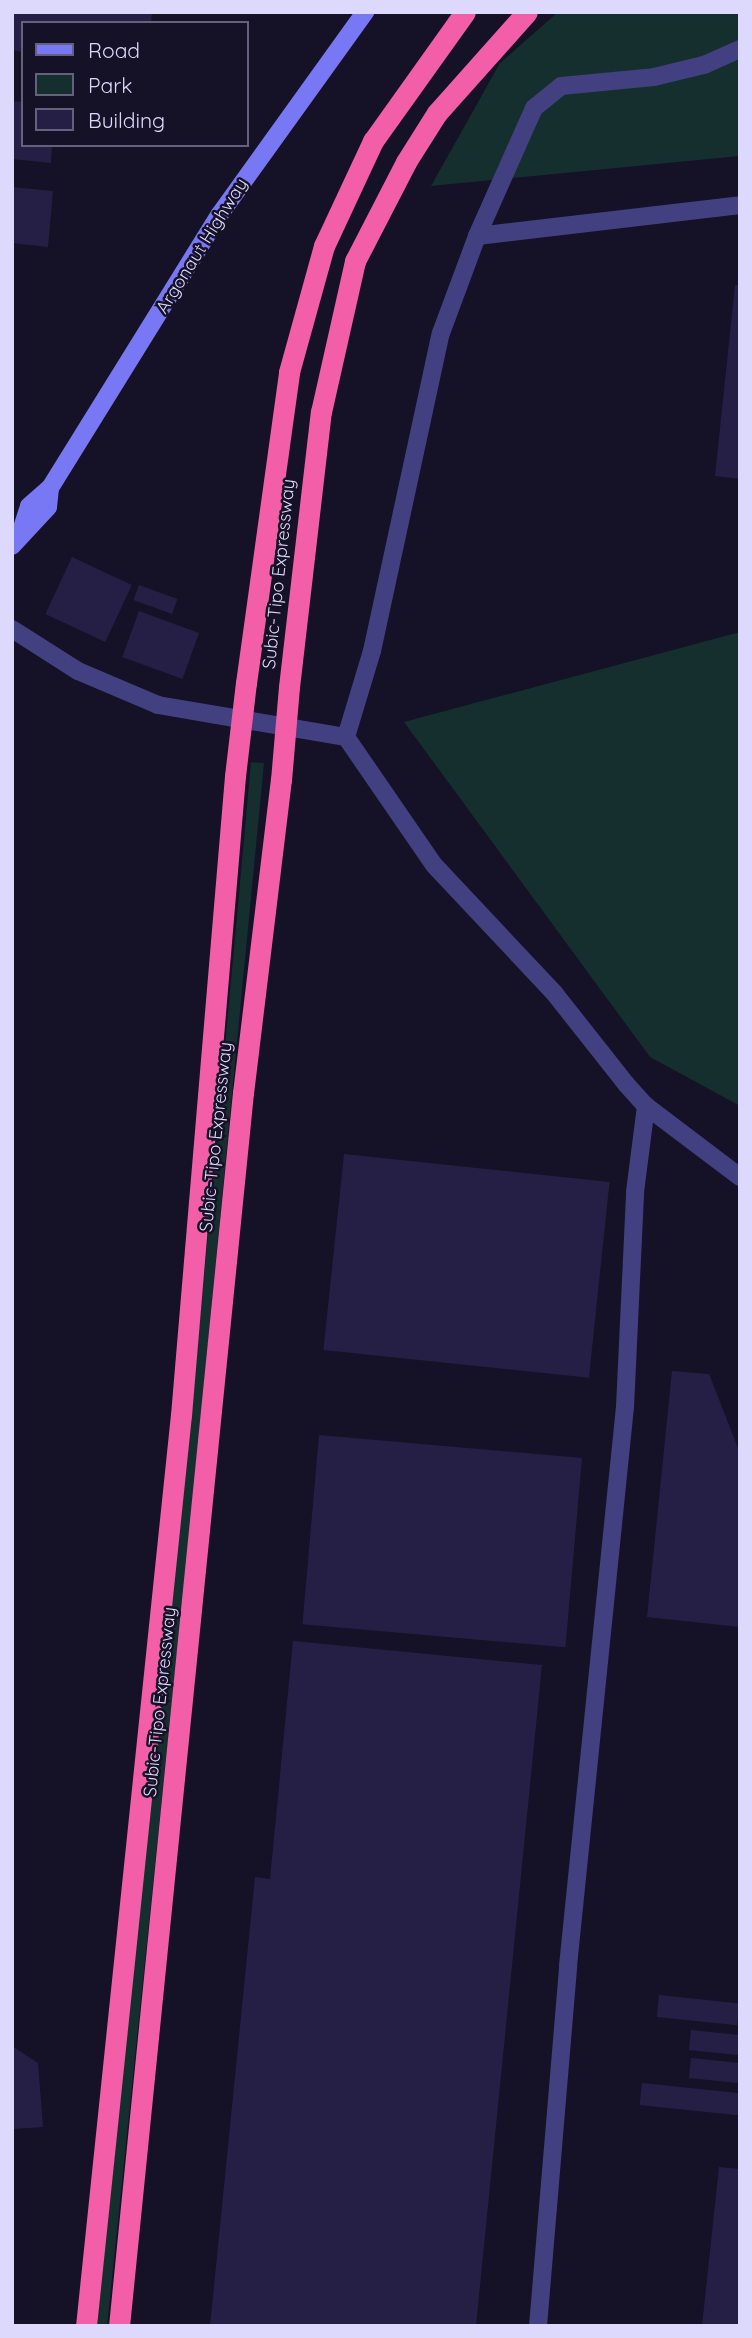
<!DOCTYPE html>
<style>
body{margin:0}
#map{position:relative;width:752px;height:2338px;overflow:hidden;background:#151126;font-family:Quicksand,sans-serif}
div>[style]{position:absolute}
.green>*{inset:0;background:#152f2e}
.building>*{inset:0;background:#261f45;transform-origin:0 0}
.street>*{height:18px;margin:-9px;padding:0 9px;transform-origin:9px;border-radius:9px;background:#424081}
.secondary>*{height:18px;margin:-9px;padding:0 9px;transform-origin:9px;border-radius:9px;background:#7978f4}
.highway>*{height:21px;margin:-10.5px;padding:0 10.5px;transform-origin:10.5px;border-radius:10.5px;background:#f25ea7}
.highway-bridge>*{height:21px;margin:-10.5px;padding:0 10.5px;transform-origin:10.5px;border-radius:10.5px;background:#f25ea7}
span{translate:-50% -50%;white-space:nowrap;text-align:center;line-height:1.15;-webkit-text-stroke:5px #151126;paint-order:stroke}
.street-label{font-size:18px;color:#ddd9fc}
.frame{position:absolute;inset:0;border:14px solid #ddd9fc;pointer-events:none}
.legend{position:absolute;left:21px;top:21px;width:228px;height:126px;box-sizing:border-box;background:#151126;border:2px solid #65617c;margin:0;padding:9px 12px;list-style:none;font-size:21px;color:#ddd9fc}
.legend li{display:flex;align-items:center;gap:14px;height:35px}
.legend b{width:35px;border:2px solid #65617c}
</style>
<div id="map">
<div class="green">
<div style="clip-path:polygon(558px 12px,740px 12px,740px 156px,431px 186px,500px 63px)"></div>
<div style="clip-path:polygon(740px 632px,740px 1106px,650px 1057px,404px 722px)"></div>
<div style="clip-path:polygon(251px 762px,264px 763px,191px 1518px,107px 2326px,97px 2326px,202px 1299px)"></div>
</div>
<div class="building">
<div style="clip-path:polygon(12px 12px,152px 12px,151px 23px,23px 23px,23px 52px,12px 50px)"></div>
<div style="clip-path:polygon(12px 101px,23px 102px,23px 145px,52px 145px,51px 163px,12px 159px)"></div>
<div style="clip-path:polygon(12px 187px,53px 191px,48px 247px,12px 243px)"></div>
<div style="clip-path:polygon(735px 285px,740px 285px,740px 479px,715px 476px)"></div>
<div style="left:72px;top:557px;width:66px;height:63px;rotate:25deg"></div>
<div style="left:139px;top:585px;width:41px;height:16px;rotate:20deg"></div>
<div style="left:139px;top:611px;width:64px;height:49px;rotate:20deg"></div>
<div style="left:344px;top:1154px;width:267px;height:197px;rotate:6deg"></div>
<div style="clip-path:polygon(672px 1371px,709px 1374px,740px 1453px,740px 1627px,647px 1617px)"></div>
<div style="left:319px;top:1435px;width:264px;height:190px;rotate:5deg"></div>
<div style="clip-path:polygon(293px 1641px,542px 1665px,476px 2326px,210px 2326px,255px 1877px,270px 1879px)"></div>
<div style="left:659px;top:1995px;width:81px;height:22px;rotate:6deg"></div>
<div style="left:691px;top:2030px;width:49px;height:20px;rotate:6deg"></div>
<div style="clip-path:polygon(12px 2046px,38px 2063px,43px 2127px,12px 2129px)"></div>
<div style="left:691px;top:2058px;width:49px;height:20px;rotate:6deg"></div>
<div style="left:642px;top:2083px;width:99px;height:22px;rotate:6deg"></div>
<div style="clip-path:polygon(719px 2167px,740px 2169px,740px 2326px,702px 2326px)"></div>
</div>
<div class="street">
<div style="left:477px;top:236px;width:265px;rotate:-6.7deg"></div>
<div style="left:12px;top:629px;width:78px;rotate:32.5deg"></div>
<div style="left:78px;top:671px;width:87px;rotate:23deg"></div>
<div style="left:158px;top:705px;width:191px;rotate:9.7deg"></div>
<div style="left:346px;top:737px;width:155px;rotate:55.5deg"></div>
<div style="left:434px;top:865px;width:177px;rotate:46.8deg"></div>
<div style="left:555px;top:994px;width:115px;rotate:51.7deg"></div>
<div style="left:626px;top:1084px;width:30px;rotate:48deg"></div>
<div style="left:646px;top:1106px;width:118px;rotate:37.1deg"></div>
<div style="left:346px;top:737px;width:90px;rotate:-73.2deg"></div>
<div style="left:372px;top:651px;width:325px;rotate:-77.8deg"></div>
<div style="left:441px;top:333px;width:103px;rotate:-69.6deg"></div>
<div style="left:477px;top:236px;width:140px;rotate:-66deg"></div>
<div style="left:534px;top:108px;width:35px;rotate:-39deg"></div>
<div style="left:561px;top:86px;width:93px;rotate:-5.5deg"></div>
<div style="left:654px;top:77px;width:51px;rotate:-13.5deg"></div>
<div style="left:704px;top:65px;width:39px;rotate:-24deg"></div>
<div style="left:538px;top:2326px;width:361px;rotate:-85.2deg"></div>
<div style="left:568px;top:1966px;width:562px;rotate:-84.18deg"></div>
<div style="left:625px;top:1407px;width:215px;rotate:-87.3deg"></div>
<div style="left:635px;top:1192px;width:87px;rotate:-82.7deg"></div>
</div>
<div class="secondary">
<div style="left:20px;top:534px;width:29px;rotate:-72deg"></div>
<div style="left:29px;top:506px;width:28px;rotate:-41deg"></div>
<div style="left:50px;top:488px;width:322px;rotate:-58.2deg"></div>
<div style="left:220px;top:214px;width:249px;rotate:-54.3deg"></div>
<div style="left:12px;top:546px;width:53px;rotate:-47.3deg"></div>
<div style="left:48px;top:507px;width:19px;rotate:-84deg"></div>
</div>
<div class="highway">
<div style="left:246px;top:683px;width:314px;rotate:-82.1deg"></div>
<div style="left:289px;top:372px;width:131px;rotate:-74.5deg"></div>
<div style="left:324px;top:246px;width:116px;rotate:-65deg"></div>
<div style="left:373px;top:141px;width:158px;rotate:-54.5deg"></div>
<div style="left:289px;top:687px;width:277px;rotate:-83.4deg"></div>
<div style="left:321px;top:412px;width:155px;rotate:-77.3deg"></div>
<div style="left:355px;top:261px;width:111px;rotate:-62.7deg"></div>
<div style="left:406px;top:162px;width:58px;rotate:-57.7deg"></div>
<div style="left:437px;top:113px;width:135px;rotate:-48.3deg"></div>
<div style="left:86px;top:2326px;width:916px;rotate:-84.05deg"></div>
<div style="left:181px;top:1415px;width:641px;rotate:-85.17deg"></div>
<div style="left:119px;top:2326px;width:1239px;rotate:-84.26deg"></div>
<div style="left:243px;top:1093px;width:315px;rotate:-83.1deg"></div>
</div>
<div class="highway-bridge">
<div style="left:235px;top:776px;width:94px;rotate:-83.3deg"></div>
<div style="left:281px;top:780px;width:93px;rotate:-85.1deg"></div>
</div>
<div class="street-label">
<span style="left:202px;top:246px;rotate:-58deg">Argonaut Highway</span>
<span style="left:279px;top:574px;rotate:-84deg">Subic-Tipo Expressway</span>
<span style="left:216px;top:1137px;rotate:-84deg">Subic-Tipo Expressway</span>
<span style="left:160px;top:1702px;rotate:-84deg">Subic-Tipo Expressway</span>
</div>
<div class="frame"></div>
<ul class="legend">
<li><b style="height:9px;background:#7978f4"></b>Road</li>
<li><b style="height:19px;background:#152f2e"></b>Park</li>
<li><b style="height:19px;background:#261f45"></b>Building</li>
</ul>
</div>
